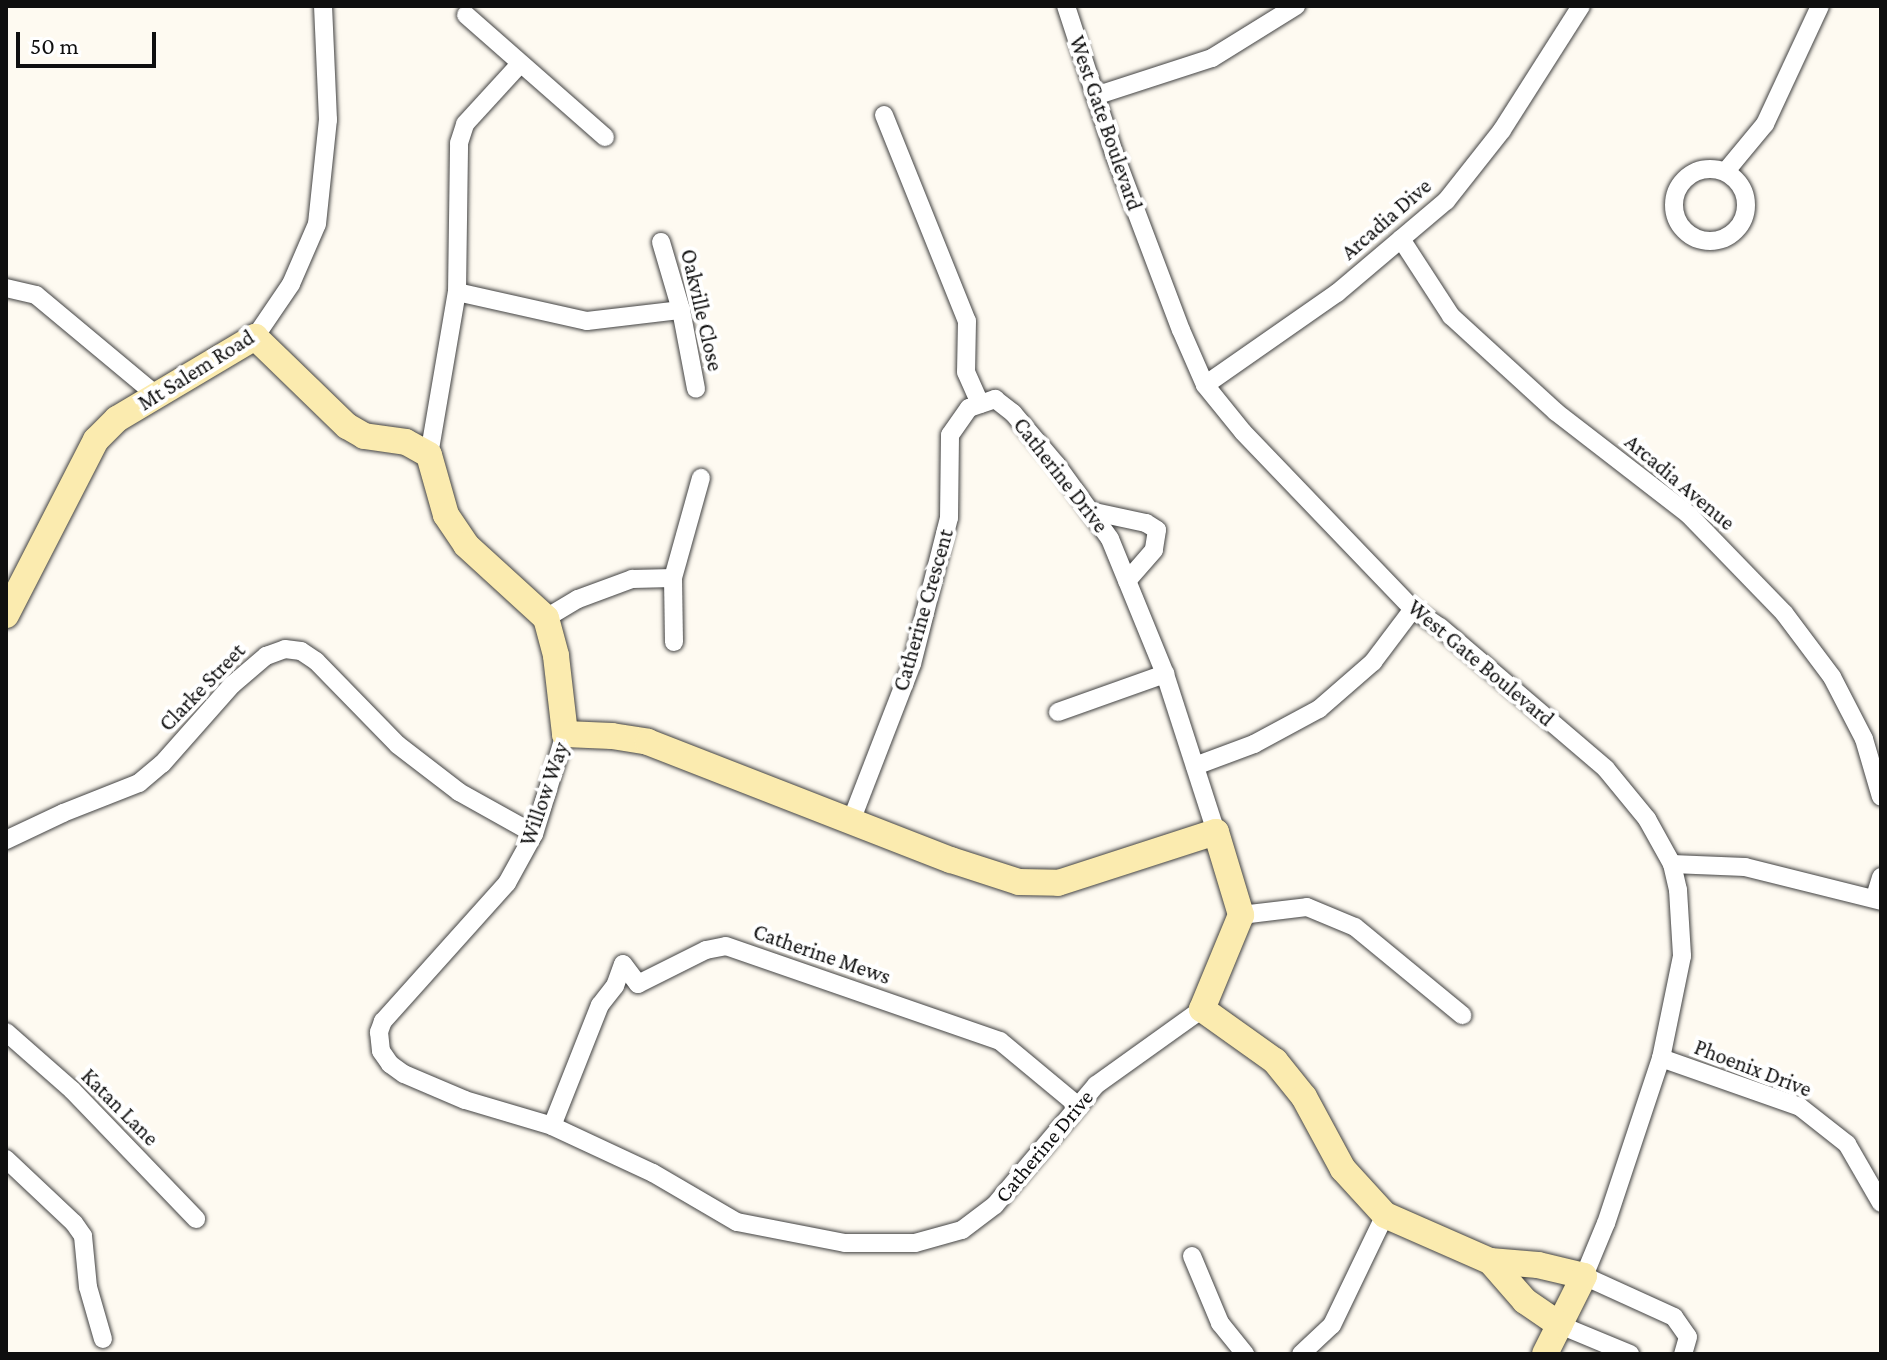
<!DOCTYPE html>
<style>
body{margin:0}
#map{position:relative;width:1887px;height:1360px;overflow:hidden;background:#fefaf1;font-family:"Crimson Pro",serif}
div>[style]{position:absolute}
.roads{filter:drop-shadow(0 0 2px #424242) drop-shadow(0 0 2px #424242)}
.street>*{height:18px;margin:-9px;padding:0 9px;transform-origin:9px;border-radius:9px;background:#fff}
.street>.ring{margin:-9px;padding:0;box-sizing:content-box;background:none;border:18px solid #fff;border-radius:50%}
.secondary>*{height:26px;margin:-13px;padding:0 13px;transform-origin:13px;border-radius:13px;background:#fbebaf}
span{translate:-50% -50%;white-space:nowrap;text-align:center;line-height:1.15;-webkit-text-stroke:8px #fff;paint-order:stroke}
.street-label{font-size:22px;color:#0f0f0f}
.frame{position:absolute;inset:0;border:8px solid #0f0f0f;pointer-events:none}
.scale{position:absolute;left:16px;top:32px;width:140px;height:36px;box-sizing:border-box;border:4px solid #0f0f0f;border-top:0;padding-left:10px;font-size:24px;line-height:28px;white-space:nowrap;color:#0f0f0f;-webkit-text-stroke:6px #fff;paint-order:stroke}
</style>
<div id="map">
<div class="roads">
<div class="street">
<div style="left:1066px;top:6px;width:155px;rotate:71.9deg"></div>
<div style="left:1114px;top:153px;width:189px;rotate:69.3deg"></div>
<div style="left:1181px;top:330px;width:60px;rotate:66.4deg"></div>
<div style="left:1205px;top:385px;width:60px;rotate:51deg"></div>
<div style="left:1243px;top:432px;width:245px;rotate:46.2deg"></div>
<div style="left:1413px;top:609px;width:32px;rotate:34deg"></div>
<div style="left:1440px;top:627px;width:218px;rotate:40.5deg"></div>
<div style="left:1606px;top:769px;width:65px;rotate:50.6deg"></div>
<div style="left:1647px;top:819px;width:51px;rotate:60.9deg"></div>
<div style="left:1672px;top:864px;width:27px;rotate:77deg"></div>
<div style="left:1678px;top:890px;width:66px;rotate:86.5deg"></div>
<div style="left:1682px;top:956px;width:104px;rotate:101.6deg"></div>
<div style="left:1661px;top:1058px;width:174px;rotate:108.4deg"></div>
<div style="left:1606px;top:1223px;width:57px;rotate:112.5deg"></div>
<div style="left:1584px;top:1276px;width:99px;rotate:24.5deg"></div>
<div style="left:1674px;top:1317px;width:24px;rotate:55deg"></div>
<div style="left:1688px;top:1337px;width:18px;rotate:106deg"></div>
<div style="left:466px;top:15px;width:185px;rotate:41.3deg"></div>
<div style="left:1095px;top:96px;width:123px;rotate:-18deg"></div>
<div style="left:1212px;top:58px;width:99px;rotate:-31.8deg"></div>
<div style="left:884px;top:115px;width:222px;rotate:68.1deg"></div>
<div style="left:967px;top:321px;width:51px;rotate:91.1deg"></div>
<div style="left:966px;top:372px;width:35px;rotate:66deg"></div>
<div class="ring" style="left:1674px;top:169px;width:54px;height:54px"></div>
<div style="left:1726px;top:171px;width:61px;rotate:-50.3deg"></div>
<div style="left:1765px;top:124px;width:130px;rotate:-65deg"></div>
<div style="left:1401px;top:239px;width:92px;rotate:57deg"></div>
<div style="left:1451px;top:316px;width:142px;rotate:42.4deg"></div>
<div style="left:1556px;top:412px;width:167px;rotate:37.7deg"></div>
<div style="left:1688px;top:514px;width:138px;rotate:45.9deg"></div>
<div style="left:1784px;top:613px;width:80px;rotate:53.1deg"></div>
<div style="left:1832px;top:677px;width:70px;rotate:62.7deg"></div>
<div style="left:1864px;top:739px;width:60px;rotate:73.7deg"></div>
<div style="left:661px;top:242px;width:71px;rotate:73.6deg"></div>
<div style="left:681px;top:310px;width:80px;rotate:79.2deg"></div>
<div style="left:6px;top:288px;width:31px;rotate:13deg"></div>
<div style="left:36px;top:295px;width:156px;rotate:39.8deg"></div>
<div style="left:457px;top:292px;width:133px;rotate:12.6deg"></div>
<div style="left:587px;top:321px;width:95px;rotate:-6.7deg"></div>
<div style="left:255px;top:337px;width:64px;rotate:-55.8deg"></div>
<div style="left:291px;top:284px;width:65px;rotate:-66.6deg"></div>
<div style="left:317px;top:224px;width:105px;rotate:-84deg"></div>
<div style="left:328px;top:120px;width:114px;rotate:-92.5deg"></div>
<div style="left:1205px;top:385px;width:161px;rotate:-34.9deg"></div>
<div style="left:1337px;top:293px;width:143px;rotate:-40.2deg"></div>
<div style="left:1446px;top:201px;width:90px;rotate:-51.7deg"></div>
<div style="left:1502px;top:130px;width:147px;rotate:-57.5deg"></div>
<div style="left:429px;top:455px;width:165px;rotate:-80.3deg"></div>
<div style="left:457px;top:292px;width:149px;rotate:-89.2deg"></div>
<div style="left:459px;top:143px;width:20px;rotate:-72deg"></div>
<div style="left:465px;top:124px;width:81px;rotate:-47.5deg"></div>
<div style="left:1090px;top:511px;width:57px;rotate:12.1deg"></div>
<div style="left:1146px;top:523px;width:13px;rotate:32deg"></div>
<div style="left:1157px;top:530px;width:20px;rotate:99deg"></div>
<div style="left:1154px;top:550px;width:41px;rotate:131.1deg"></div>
<div style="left:673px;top:578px;width:64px;rotate:89.1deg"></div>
<div style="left:546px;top:618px;width:37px;rotate:-31deg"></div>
<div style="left:578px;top:599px;width:58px;rotate:-20.3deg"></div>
<div style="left:632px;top:579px;width:41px;rotate:-1.4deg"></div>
<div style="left:673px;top:578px;width:104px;rotate:-74.4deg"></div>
<div style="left:1058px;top:712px;width:114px;rotate:-19.6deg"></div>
<div style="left:565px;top:734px;width:105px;rotate:107.2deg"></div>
<div style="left:534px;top:834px;width:56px;rotate:118.9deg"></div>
<div style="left:507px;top:883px;width:186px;rotate:131.9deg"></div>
<div style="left:383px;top:1021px;width:12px;rotate:110deg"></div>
<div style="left:379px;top:1032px;width:19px;rotate:84deg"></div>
<div style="left:381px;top:1051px;width:16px;rotate:55deg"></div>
<div style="left:390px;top:1064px;width:17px;rotate:36deg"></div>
<div style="left:404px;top:1074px;width:66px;rotate:23.1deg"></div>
<div style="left:465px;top:1100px;width:91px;rotate:16.6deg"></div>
<div style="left:552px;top:1126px;width:111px;rotate:25deg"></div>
<div style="left:653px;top:1173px;width:97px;rotate:30.3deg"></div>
<div style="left:737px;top:1222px;width:110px;rotate:11deg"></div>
<div style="left:845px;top:1243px;width:70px"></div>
<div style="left:915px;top:1243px;width:49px;rotate:-15.5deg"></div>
<div style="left:962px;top:1230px;width:41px;rotate:-37.1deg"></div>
<div style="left:995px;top:1205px;width:157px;rotate:-49.9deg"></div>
<div style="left:1096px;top:1085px;width:130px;rotate:-35.6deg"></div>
<div style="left:1195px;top:766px;width:63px;rotate:-20.4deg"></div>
<div style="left:1254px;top:744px;width:74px;rotate:-28.3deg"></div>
<div style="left:1319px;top:709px;width:72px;rotate:-41deg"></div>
<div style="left:1373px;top:662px;width:66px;rotate:-53deg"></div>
<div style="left:851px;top:821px;width:168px;rotate:-68.8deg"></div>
<div style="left:912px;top:664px;width:151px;rotate:-75.8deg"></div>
<div style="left:949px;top:518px;width:83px;rotate:-89.3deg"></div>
<div style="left:950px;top:435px;width:33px;rotate:-55deg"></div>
<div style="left:969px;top:408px;width:28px;rotate:-19deg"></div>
<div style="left:995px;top:399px;width:23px;rotate:38deg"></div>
<div style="left:1013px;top:413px;width:67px;rotate:49.9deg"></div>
<div style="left:1056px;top:464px;width:92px;rotate:54.2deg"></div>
<div style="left:1110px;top:539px;width:146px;rotate:67.8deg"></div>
<div style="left:1165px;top:674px;width:166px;rotate:72.1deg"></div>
<div style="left:6px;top:840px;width:63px;rotate:-25.3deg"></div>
<div style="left:63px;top:813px;width:82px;rotate:-21.5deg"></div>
<div style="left:139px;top:783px;width:30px;rotate:-40deg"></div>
<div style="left:162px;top:764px;width:106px;rotate:-48.5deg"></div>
<div style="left:232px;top:685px;width:45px;rotate:-40.5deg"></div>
<div style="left:266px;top:656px;width:20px;rotate:-20deg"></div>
<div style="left:285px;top:649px;width:16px;rotate:7deg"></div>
<div style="left:301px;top:651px;width:18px;rotate:34deg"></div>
<div style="left:316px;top:661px;width:117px;rotate:45.7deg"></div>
<div style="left:398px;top:745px;width:77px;rotate:37.6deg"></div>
<div style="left:459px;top:792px;width:86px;rotate:29.2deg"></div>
<div style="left:1672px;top:864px;width:73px;rotate:2.4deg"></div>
<div style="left:1745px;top:867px;width:140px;rotate:14deg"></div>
<div style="left:1875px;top:897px;width:21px;rotate:-73deg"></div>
<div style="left:1241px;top:915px;width:66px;rotate:-6.9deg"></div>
<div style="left:1307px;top:907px;width:52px;rotate:22.6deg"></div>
<div style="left:1355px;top:927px;width:139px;rotate:39.4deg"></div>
<div style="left:6px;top:1032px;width:88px;rotate:41.3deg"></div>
<div style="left:72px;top:1090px;width:179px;rotate:46.1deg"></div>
<div style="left:1661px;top:1058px;width:147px;rotate:19.4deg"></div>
<div style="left:1800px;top:1107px;width:60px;rotate:38.2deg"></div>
<div style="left:1847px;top:1144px;width:68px;rotate:60deg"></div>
<div style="left:552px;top:1126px;width:130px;rotate:-68.4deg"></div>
<div style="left:600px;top:1005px;width:24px;rotate:-52deg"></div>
<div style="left:615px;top:986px;width:23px;rotate:-70deg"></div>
<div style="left:623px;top:964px;width:25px;rotate:53deg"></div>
<div style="left:638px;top:984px;width:76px;rotate:-26.6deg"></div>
<div style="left:706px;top:950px;width:20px;rotate:-11deg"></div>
<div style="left:726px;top:946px;width:290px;rotate:19.1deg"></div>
<div style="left:1000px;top:1041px;width:100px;rotate:39.7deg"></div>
<div style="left:6px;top:1159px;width:93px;rotate:43.3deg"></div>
<div style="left:74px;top:1223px;width:16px;rotate:55deg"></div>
<div style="left:83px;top:1236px;width:51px;rotate:84.4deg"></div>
<div style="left:88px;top:1287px;width:54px;rotate:73.9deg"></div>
<div style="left:1192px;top:1256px;width:73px;rotate:67.3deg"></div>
<div style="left:1220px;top:1323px;width:40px;rotate:51deg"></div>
<div style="left:1560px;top:1325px;width:76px;rotate:22.5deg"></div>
<div style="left:1301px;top:1354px;width:42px;rotate:-43.1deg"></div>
<div style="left:1332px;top:1325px;width:122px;rotate:-64.3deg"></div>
</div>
<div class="secondary">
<div style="left:6px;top:615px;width:197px;rotate:-62.8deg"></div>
<div style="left:96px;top:440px;width:30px;rotate:-45deg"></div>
<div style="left:117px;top:419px;width:161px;rotate:-30.7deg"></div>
<div style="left:255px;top:337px;width:128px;rotate:44.1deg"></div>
<div style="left:347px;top:426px;width:20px;rotate:30deg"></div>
<div style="left:364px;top:436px;width:42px;rotate:8.1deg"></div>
<div style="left:406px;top:442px;width:26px;rotate:29deg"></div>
<div style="left:429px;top:455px;width:62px;rotate:74.2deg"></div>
<div style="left:446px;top:515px;width:36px;rotate:56deg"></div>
<div style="left:466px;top:545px;width:108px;rotate:42.4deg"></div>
<div style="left:546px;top:618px;width:39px;rotate:75deg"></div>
<div style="left:556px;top:656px;width:79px;rotate:83.4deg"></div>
<div style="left:565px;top:734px;width:47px;rotate:2.4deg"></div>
<div style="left:612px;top:736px;width:36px;rotate:9deg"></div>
<div style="left:648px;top:742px;width:325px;rotate:21.3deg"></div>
<div style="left:951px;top:860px;width:71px;rotate:17.9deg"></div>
<div style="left:1019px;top:882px;width:39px;rotate:1deg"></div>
<div style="left:1058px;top:883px;width:166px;rotate:-17.9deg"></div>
<div style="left:1216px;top:832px;width:87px;rotate:73.2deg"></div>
<div style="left:1241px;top:915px;width:102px;rotate:112.5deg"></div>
<div style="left:1202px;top:1009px;width:90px;rotate:35.5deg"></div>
<div style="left:1275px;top:1061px;width:46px;rotate:51.1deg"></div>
<div style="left:1304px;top:1097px;width:82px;rotate:61.6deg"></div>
<div style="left:1343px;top:1169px;width:62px;rotate:47.6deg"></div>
<div style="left:1385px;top:1215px;width:115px;rotate:23.7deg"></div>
<div style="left:1490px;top:1261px;width:48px;rotate:4.8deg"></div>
<div style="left:1538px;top:1265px;width:47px;rotate:13.4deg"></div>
<div style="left:1584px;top:1276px;width:87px;rotate:116.6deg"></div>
<div style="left:1490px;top:1261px;width:53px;rotate:48.8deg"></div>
<div style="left:1525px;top:1301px;width:42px;rotate:34.4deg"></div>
</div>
</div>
<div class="street-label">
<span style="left:1106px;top:123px;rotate:71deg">West Gate Boulevard</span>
<span style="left:1386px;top:219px;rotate:-41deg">Arcadia Dive</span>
<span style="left:702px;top:310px;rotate:77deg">Oakville Close</span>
<span style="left:196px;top:370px;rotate:-32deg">Mt Salem Road</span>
<span style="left:1061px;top:475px;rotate:52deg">Catherine Drive</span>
<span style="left:1680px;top:482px;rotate:40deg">Arcadia Avenue</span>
<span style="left:923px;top:610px;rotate:-74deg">Catherine Crescent</span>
<span style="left:1481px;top:663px;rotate:40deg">West Gate Boulevard</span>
<span style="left:202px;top:687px;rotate:-46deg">Clarke Street</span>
<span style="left:544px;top:794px;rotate:-71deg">Willow Way</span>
<span style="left:822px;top:954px;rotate:19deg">Catherine Mews</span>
<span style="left:1753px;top:1068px;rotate:21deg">Phoenix Drive</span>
<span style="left:120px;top:1107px;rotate:45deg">Katan Lane</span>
<span style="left:1044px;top:1146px;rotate:-50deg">Catherine Drive</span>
</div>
<div class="frame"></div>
<div class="scale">50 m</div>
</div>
